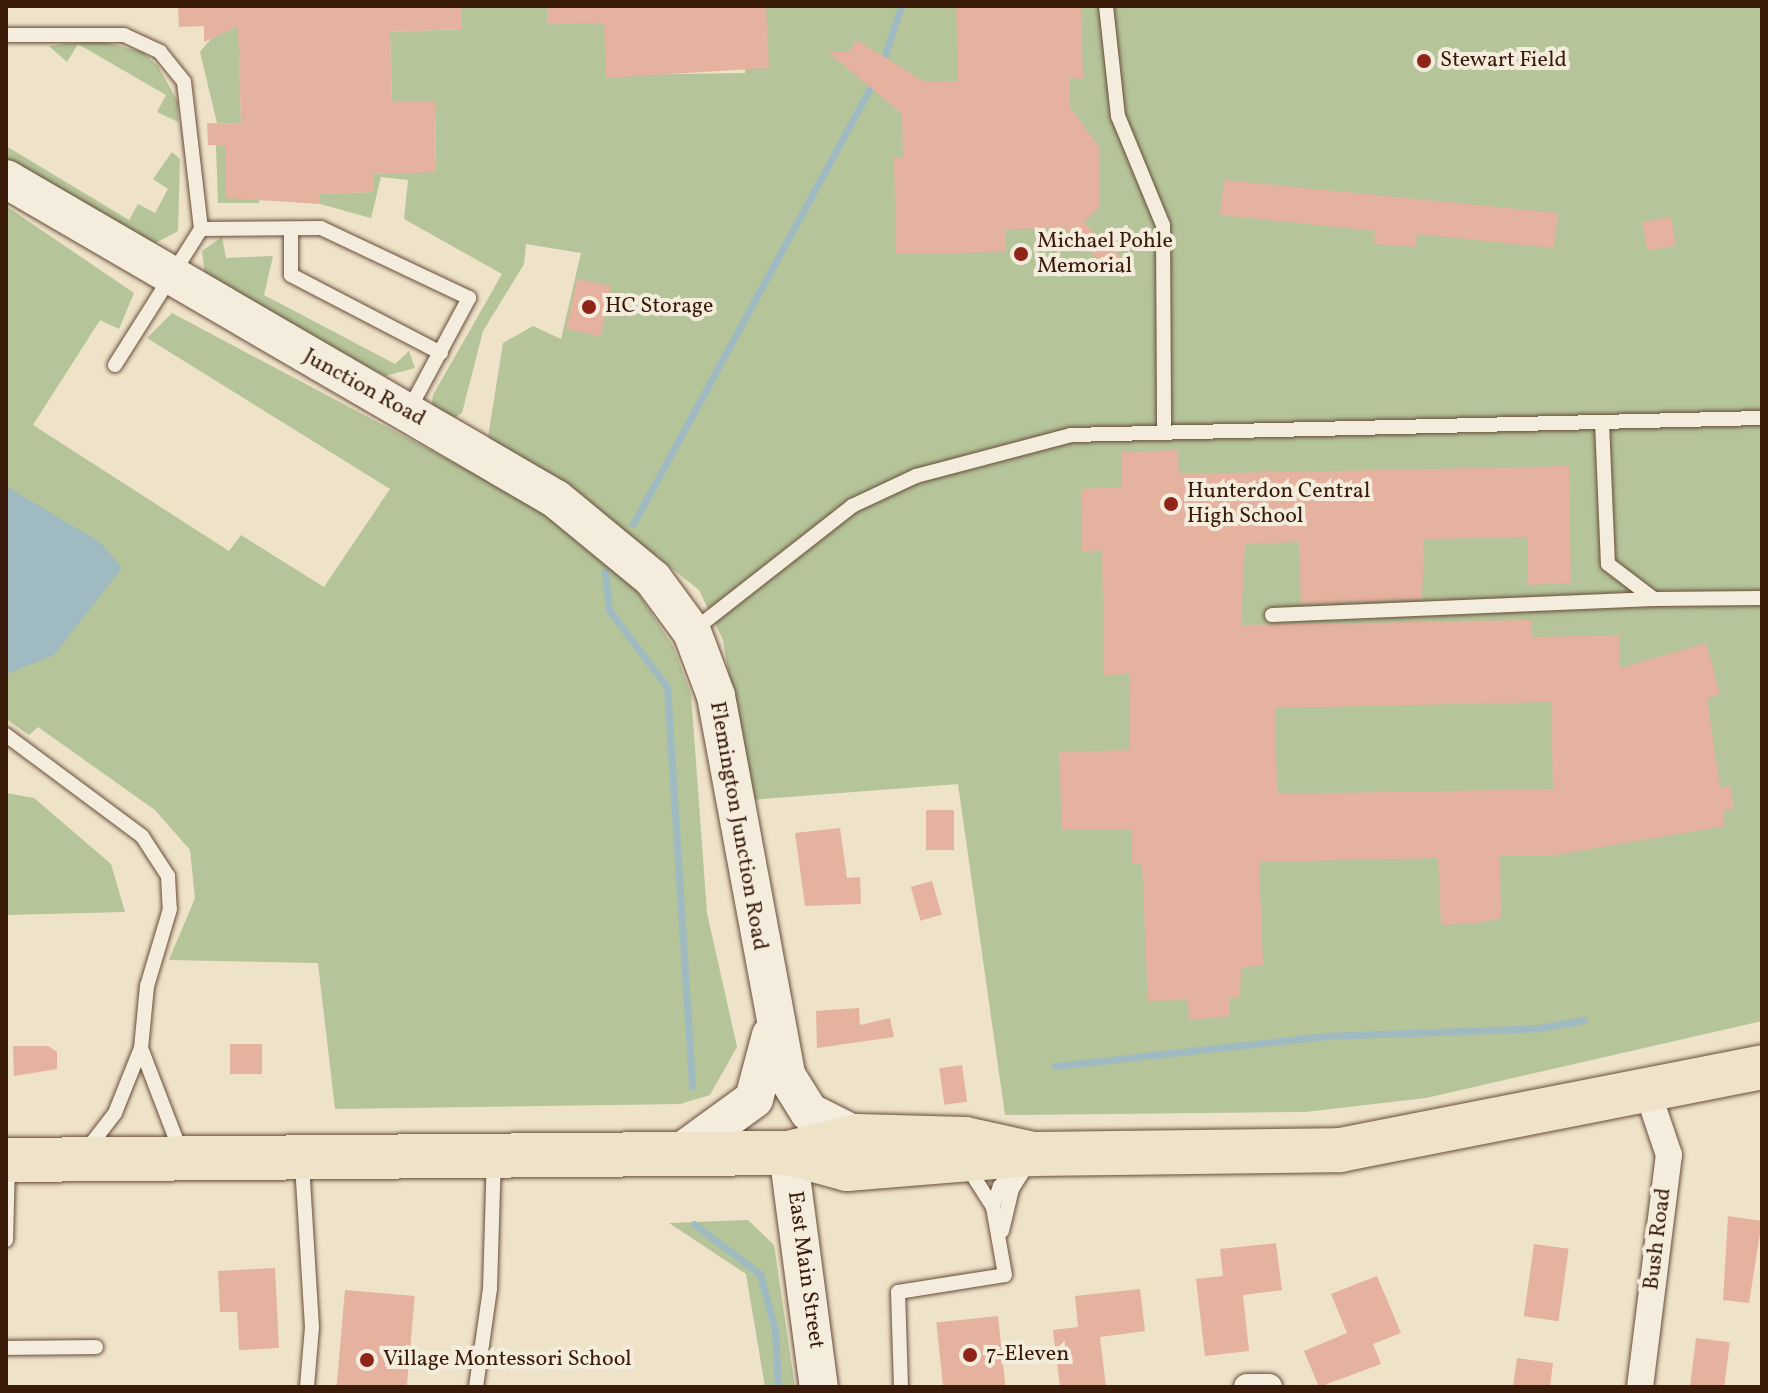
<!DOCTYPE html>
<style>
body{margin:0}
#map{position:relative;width:1768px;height:1393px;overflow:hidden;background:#eee2c9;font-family:Vollkorn,serif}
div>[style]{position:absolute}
.green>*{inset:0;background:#b5c499}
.water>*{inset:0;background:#9fbac1}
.stream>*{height:7px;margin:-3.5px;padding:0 3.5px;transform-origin:3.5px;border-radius:3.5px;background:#9fbac1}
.building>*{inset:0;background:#e5b29f;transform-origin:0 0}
.roads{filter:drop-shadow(0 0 2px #674d3a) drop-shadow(0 0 2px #674d3a)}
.lane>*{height:14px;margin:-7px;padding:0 7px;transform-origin:7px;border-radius:7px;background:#f4ecdc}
.street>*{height:26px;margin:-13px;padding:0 13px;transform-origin:13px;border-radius:13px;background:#f4ecdc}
.secondary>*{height:38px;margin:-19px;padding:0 19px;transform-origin:19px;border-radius:19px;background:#f4ecdc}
.highway>*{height:44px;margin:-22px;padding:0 22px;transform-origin:22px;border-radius:22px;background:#eee2c9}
.dots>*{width:22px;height:22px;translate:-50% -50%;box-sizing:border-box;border:4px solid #f4ecdc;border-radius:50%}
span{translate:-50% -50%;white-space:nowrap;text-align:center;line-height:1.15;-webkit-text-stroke:8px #f4ecdc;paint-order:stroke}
.poi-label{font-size:22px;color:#3a1b0a}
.left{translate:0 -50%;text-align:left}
.street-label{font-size:22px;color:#3a1b0a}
.frame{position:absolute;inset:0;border:8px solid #3a1b0a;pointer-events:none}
</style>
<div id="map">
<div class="green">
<div style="clip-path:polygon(238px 6px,241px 124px,217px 123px,200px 52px)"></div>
<div style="clip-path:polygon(evenodd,462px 6px,547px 6px,547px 23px,752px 6px,1762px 6px,1762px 1021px,1426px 1098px,1305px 1112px,1005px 1115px,958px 784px,750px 800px,723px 640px,699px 590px,571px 488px,488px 437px,503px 343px,533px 326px,561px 339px,581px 253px,526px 244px,524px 264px,483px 331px,462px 413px,451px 420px,431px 410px,433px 395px,502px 274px,404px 219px,408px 180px,381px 177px,371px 218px,320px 204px,320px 194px,372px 192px,373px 174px,436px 171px,435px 102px,392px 102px,390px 32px,462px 29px,462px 6px,745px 44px,745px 73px,607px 75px,745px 44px)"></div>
<div style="clip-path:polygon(97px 40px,142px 52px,158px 66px,178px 102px,178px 122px,157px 112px,166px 95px,78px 44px,67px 62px,49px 46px)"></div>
<div style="clip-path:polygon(216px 145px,226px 146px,226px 198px,260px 197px,259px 203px,218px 203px)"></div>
<div style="clip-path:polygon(6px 146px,129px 220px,138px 204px,155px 213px,168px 189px,153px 179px,172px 152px,180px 159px,178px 231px,148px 247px,6px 163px)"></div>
<div style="clip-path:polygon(6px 206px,134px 293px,119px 329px,100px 320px,33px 425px,229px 551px,241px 535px,324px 587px,390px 489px,147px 338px,172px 313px,556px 517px,625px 573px,673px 646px,691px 694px,707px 913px,737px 1047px,710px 1095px,680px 1104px,335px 1109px,318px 963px,169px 960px,195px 898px,190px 850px,155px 810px,38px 727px,29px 735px,6px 719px)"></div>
<div style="clip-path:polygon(222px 237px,226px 258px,273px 256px,264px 295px,395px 364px,409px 351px,415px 368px,385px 376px,205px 277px,202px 251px)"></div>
<div style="clip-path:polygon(6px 793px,34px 798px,111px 864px,125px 912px,6px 915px)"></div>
<div style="clip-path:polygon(748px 1220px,774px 1245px,795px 1387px,765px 1387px,746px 1274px,669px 1223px)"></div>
</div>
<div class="water">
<div style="clip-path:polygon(6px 486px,101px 543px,122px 568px,54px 655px,6px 674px)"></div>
</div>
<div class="stream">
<div style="left:882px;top:64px;width:61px;rotate:-71.9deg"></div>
<div style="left:633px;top:524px;width:507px;rotate:-61.46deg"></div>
<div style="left:605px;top:572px;width:38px;rotate:84deg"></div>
<div style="left:609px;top:610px;width:96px;rotate:53deg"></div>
<div style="left:667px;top:687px;width:400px;rotate:86.4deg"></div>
<div style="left:1055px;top:1066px;width:272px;rotate:-6.3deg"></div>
<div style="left:1325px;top:1036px;width:214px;rotate:-2.1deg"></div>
<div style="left:1539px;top:1028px;width:46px;rotate:-10.1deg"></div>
<div style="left:694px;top:1224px;width:83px;rotate:37.1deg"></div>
<div style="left:760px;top:1274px;width:58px;rotate:75deg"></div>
<div style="left:775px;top:1330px;width:57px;rotate:87deg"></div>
</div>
<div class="building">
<div style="clip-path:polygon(178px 6px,462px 6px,462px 29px,390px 32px,392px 102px,435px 101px,436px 172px,373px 174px,373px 192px,320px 194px,320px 204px,226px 198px,226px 146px,208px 145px,207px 123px,241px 124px,238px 26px,204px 42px,204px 26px,179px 27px)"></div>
<div style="clip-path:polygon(547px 6px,766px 6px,769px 68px,606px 78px,604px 23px,547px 24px)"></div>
<div style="clip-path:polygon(956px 6px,1081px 6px,1083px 79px,1069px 78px,1070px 107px,1099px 147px,1100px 206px,1084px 223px,1122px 258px,1111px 270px,1064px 228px,1006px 229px,1006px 252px,896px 254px,894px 158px,903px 158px,902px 114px,828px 52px,849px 52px,857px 40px,925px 82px,958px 81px)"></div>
<div style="clip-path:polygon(1224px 180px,1558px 213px,1554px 248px,1417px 234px,1416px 247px,1374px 244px,1375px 231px,1220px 215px)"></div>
<div style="left:1671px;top:217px;width:29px;height:29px;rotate:80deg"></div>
<div style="left:577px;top:279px;width:35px;height:51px;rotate:12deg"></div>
<div style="clip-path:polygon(evenodd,1178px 450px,1179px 474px,1569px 466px,1571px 583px,1528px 585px,1527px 537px,1424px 539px,1422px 599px,1301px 604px,1299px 542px,1245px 544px,1241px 625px,1531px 620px,1532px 637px,1619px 635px,1620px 668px,1706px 643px,1720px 694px,1707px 698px,1720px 787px,1730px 786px,1734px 808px,1723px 811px,1725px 826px,1549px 856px,1500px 856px,1501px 918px,1477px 923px,1441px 925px,1438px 858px,1259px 862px,1263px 965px,1241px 968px,1240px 998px,1229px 998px,1230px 1016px,1189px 1020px,1188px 1000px,1148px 1001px,1142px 864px,1132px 864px,1132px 829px,1062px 830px,1059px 752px,1130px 750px,1129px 674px,1104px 675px,1102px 550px,1082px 552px,1081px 489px,1122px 487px,1122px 452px,1178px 450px,1551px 702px,1553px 789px,1277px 794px,1275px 708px,1551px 702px)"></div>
<div style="left:926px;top:810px;width:28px;height:40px"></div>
<div style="clip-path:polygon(840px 828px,847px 878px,860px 877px,861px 904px,805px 906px,795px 833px)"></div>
<div style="left:932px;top:881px;width:35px;height:22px;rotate:74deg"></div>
<div style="clip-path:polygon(859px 1008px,860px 1025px,890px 1018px,894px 1037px,817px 1048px,816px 1011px)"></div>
<div style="left:230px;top:1044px;width:32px;height:30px"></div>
<div style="clip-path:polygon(13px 1046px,48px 1046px,57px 1052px,57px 1069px,14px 1076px)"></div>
<div style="left:962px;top:1065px;width:37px;height:23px;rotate:82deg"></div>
<div style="clip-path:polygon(1728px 1216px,1762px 1221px,1749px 1303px,1723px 1300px)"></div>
<div style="clip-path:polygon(1276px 1243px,1282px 1290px,1243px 1295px,1249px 1351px,1205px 1356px,1196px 1279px,1223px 1276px,1220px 1249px)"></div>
<div style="left:1534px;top:1244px;width:35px;height:73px;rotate:8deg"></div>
<div style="clip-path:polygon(275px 1268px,279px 1348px,239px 1350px,237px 1312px,220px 1312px,218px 1271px)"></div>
<div style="clip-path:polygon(1377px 1276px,1401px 1333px,1373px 1344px,1381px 1364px,1319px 1387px,1304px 1351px,1347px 1333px,1331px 1294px)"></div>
<div style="clip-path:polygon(1140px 1289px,1145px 1331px,1100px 1337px,1106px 1387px,1060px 1387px,1053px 1330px,1078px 1327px,1075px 1296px)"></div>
<div style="left:345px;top:1290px;width:70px;height:97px;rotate:5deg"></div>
<div style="left:998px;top:1316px;width:71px;height:62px;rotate:84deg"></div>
<div style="left:1696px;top:1338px;width:34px;height:48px;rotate:7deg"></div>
<div style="clip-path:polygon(1517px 1358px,1553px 1363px,1550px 1387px,1513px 1387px)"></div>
</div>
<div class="roads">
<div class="lane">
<div style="left:1106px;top:6px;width:111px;rotate:83.8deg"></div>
<div style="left:1118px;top:116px;width:118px;rotate:67.6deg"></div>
<div style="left:1163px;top:225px;width:208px;rotate:89.7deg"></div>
<div style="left:6px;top:35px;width:118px"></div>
<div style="left:124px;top:35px;width:40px;rotate:25deg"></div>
<div style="left:160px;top:52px;width:38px;rotate:51deg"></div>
<div style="left:184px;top:82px;width:148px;rotate:83.4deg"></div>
<div style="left:201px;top:229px;width:161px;rotate:122.3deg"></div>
<div style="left:201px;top:229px;width:120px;rotate:-0.5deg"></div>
<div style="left:321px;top:228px;width:164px;rotate:25.3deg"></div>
<div style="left:469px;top:298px;width:127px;rotate:118.2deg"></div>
<div style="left:291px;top:229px;width:46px;rotate:90deg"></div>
<div style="left:291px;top:275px;width:169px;rotate:27.5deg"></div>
<div style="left:1602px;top:422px;width:142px;rotate:87.6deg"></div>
<div style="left:1608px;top:564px;width:58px;rotate:37.3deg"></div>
<div style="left:1654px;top:599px;width:108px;rotate:-0.5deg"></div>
<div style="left:1272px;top:615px;width:382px;rotate:-2.4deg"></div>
<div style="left:694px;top:630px;width:201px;rotate:-38.1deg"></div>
<div style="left:852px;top:506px;width:71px;rotate:-25.1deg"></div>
<div style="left:916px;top:476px;width:160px;rotate:-14.8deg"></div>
<div style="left:1071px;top:435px;width:691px;rotate:-1.41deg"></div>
<div style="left:6px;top:735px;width:169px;rotate:36.6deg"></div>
<div style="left:142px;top:836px;width:48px;rotate:57deg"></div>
<div style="left:168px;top:876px;width:33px;rotate:87deg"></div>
<div style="left:170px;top:909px;width:80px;rotate:106.6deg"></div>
<div style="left:147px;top:986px;width:62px;rotate:95.5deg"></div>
<div style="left:141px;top:1048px;width:111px;rotate:69deg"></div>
<div style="left:85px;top:1152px;width:49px;rotate:-52.4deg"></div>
<div style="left:115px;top:1113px;width:70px;rotate:-68.2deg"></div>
<div style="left:302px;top:1164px;width:163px;rotate:86.5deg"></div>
<div style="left:312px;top:1327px;width:60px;rotate:94.8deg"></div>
<div style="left:993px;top:1207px;width:22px;rotate:-72deg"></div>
<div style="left:1000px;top:1186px;width:27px;rotate:-45deg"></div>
<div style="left:1002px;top:1231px;width:43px;rotate:-76.6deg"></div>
<div style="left:1012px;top:1189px;width:32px;rotate:-58deg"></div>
<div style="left:6px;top:1240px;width:75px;rotate:-88.5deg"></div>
<div style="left:6px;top:1348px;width:90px;rotate:-0.6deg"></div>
<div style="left:476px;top:1387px;width:99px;rotate:-81.9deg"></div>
<div style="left:490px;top:1289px;width:131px;rotate:-88.3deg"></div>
<div style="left:901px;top:1387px;width:95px;rotate:-91.8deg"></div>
<div style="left:898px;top:1292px;width:108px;rotate:-9deg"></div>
<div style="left:1005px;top:1275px;width:69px;rotate:-100deg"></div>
<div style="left:993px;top:1207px;width:49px;rotate:-122.4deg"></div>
</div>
<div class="street">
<div style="left:1247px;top:1387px;width:22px"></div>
<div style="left:1640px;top:1387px;width:234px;rotate:-82.9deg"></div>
<div style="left:1669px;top:1155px;width:65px;rotate:-108.7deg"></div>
</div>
<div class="secondary">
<div style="left:6px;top:179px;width:636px;rotate:30.19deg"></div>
<div style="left:556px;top:499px;width:126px;rotate:39.5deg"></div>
<div style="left:653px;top:579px;width:66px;rotate:53.7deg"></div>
<div style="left:692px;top:632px;width:68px;rotate:69.4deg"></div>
<div style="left:716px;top:696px;width:385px;rotate:79.5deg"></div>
<div style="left:786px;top:1075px;width:44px;rotate:58.1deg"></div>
<div style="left:809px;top:1112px;width:54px;rotate:26.6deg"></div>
<div style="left:788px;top:1153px;width:236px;rotate:82.5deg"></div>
<div style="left:677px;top:1155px;width:95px;rotate:-36deg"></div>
<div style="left:754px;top:1099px;width:66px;rotate:-75.1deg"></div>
</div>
<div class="highway">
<div style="left:796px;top:1155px;width:53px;rotate:15.4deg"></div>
<div style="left:847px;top:1169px;width:188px;rotate:-4.6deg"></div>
<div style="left:1034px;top:1154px;width:306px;rotate:-0.7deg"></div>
<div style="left:1340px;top:1150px;width:430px;rotate:-11.1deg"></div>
<div style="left:6px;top:1160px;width:782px;rotate:-0.51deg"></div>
<div style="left:788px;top:1153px;width:71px;rotate:-13.8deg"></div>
<div style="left:857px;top:1136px;width:108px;rotate:1.6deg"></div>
<div style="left:965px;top:1139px;width:71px;rotate:12.3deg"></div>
</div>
</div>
<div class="dots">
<div style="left:1424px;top:61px;background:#8f2418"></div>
<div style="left:1021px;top:254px;background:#8f2418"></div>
<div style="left:589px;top:307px;background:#8f2418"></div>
<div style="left:1171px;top:504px;background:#8f2418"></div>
<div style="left:970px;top:1355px;background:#8f2418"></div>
<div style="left:367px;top:1360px;background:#8f2418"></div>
</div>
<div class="poi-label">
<span class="left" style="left:1440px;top:61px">Stewart Field</span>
<span class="left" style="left:1037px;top:254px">Michael Pohle<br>Memorial</span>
<span class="left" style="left:605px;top:307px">HC Storage</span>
<span class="left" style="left:1187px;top:504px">Hunterdon Central<br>High School</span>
<span class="left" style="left:986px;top:1355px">7-Eleven</span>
<span class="left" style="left:383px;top:1360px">Village Montessori School</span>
</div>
<div class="street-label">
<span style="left:364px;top:388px;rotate:29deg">Junction Road</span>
<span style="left:738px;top:826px;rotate:80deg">Flemington Junction Road</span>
<span style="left:1658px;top:1239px;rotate:-83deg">Bush Road</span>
<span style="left:805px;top:1270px;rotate:82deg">East Main Street</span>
</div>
<div class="frame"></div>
</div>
